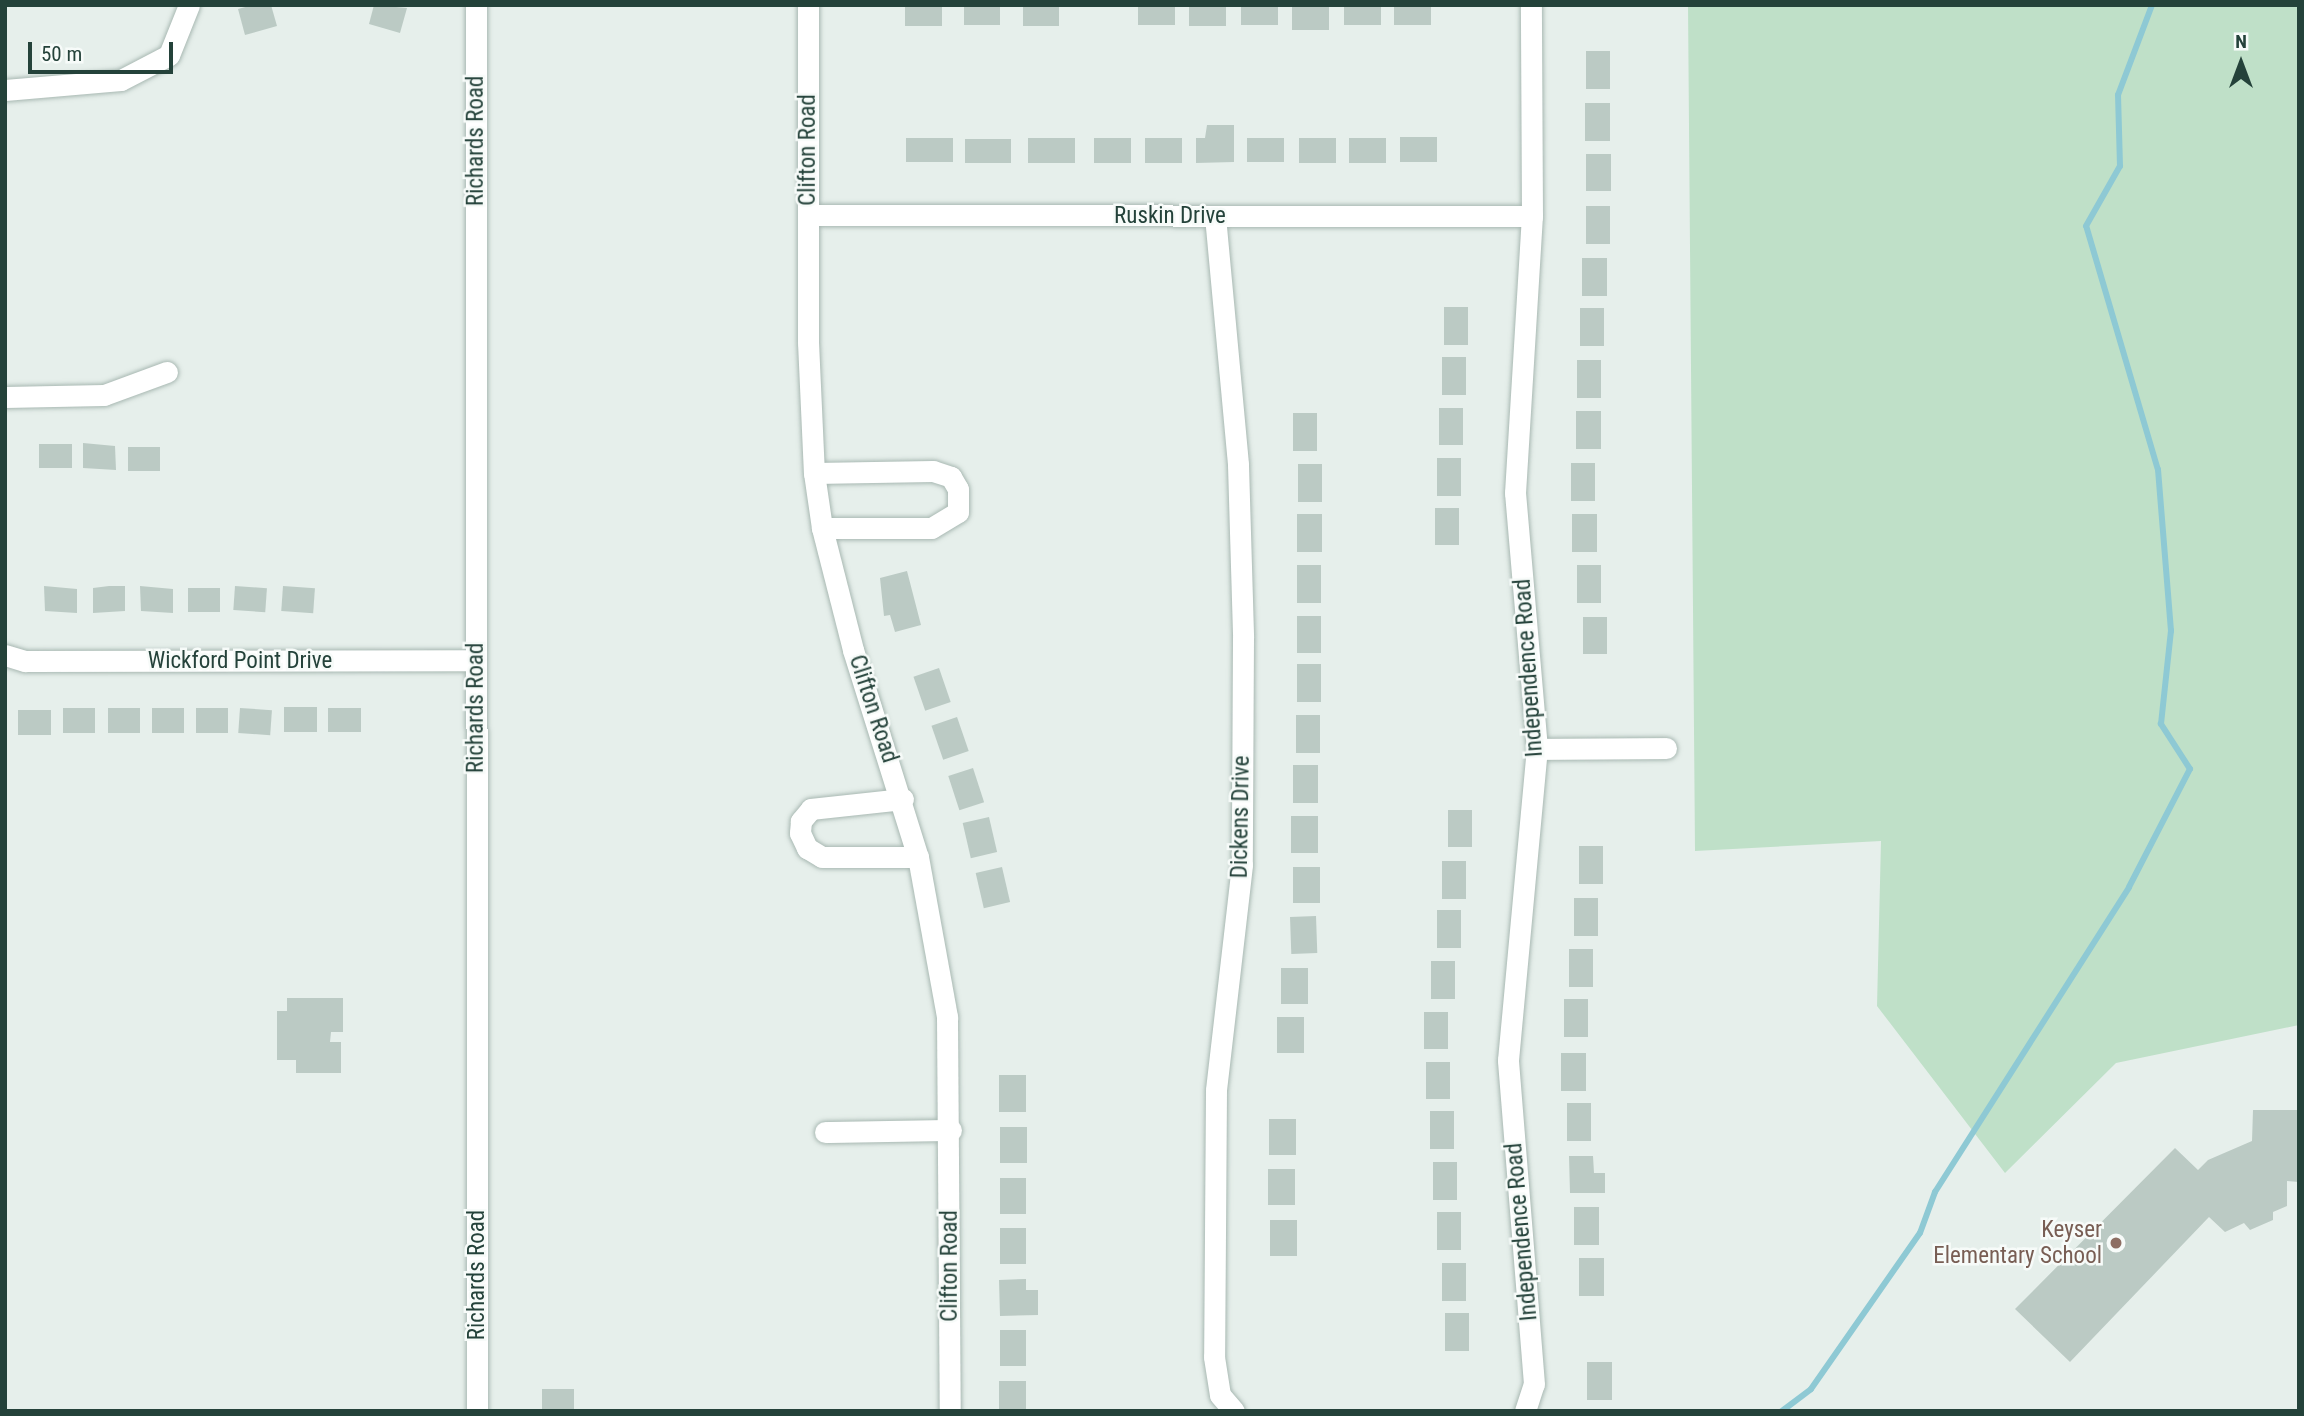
<!DOCTYPE html>
<style>
body{margin:0}
#map{position:relative;width:2304px;height:1416px;overflow:hidden;background:#e6efeb;font-family:"Roboto Condensed",sans-serif}
div>[style]{position:absolute}
.green>*{inset:0;background:#bfe0c8}
.stream>*{height:6px;margin:-3px;padding:0 3px;transform-origin:3px;border-radius:3px;background:#8ec9d4}
.building>*{inset:0;background:#bbcac4;transform-origin:0 0}
.roads{filter:drop-shadow(0 0 2px #a8b8b2) drop-shadow(0 0 2px #a8b8b2)}
.street>*{height:21px;margin:-10.5px;padding:0 10.5px;transform-origin:10.5px;border-radius:10.5px;background:#fff}
.secondary>*{height:21px;margin:-10.5px;padding:0 10.5px;transform-origin:10.5px;border-radius:10.5px;background:#fff}
.dots>*{width:19px;height:19px;translate:-50% -50%;box-sizing:border-box;border:4px solid #f7fbf9;border-radius:50%}
span{translate:-50% -50%;white-space:nowrap;text-align:center;line-height:1.15;-webkit-text-stroke:5px #f7fbf9;paint-order:stroke}
.street-label{font-size:23px;color:#24423a}
.education-label{font-size:23px;color:#785e54}
.right{translate:-100% -50%;text-align:right}
.frame{position:absolute;inset:0;border:7px solid #24423a;pointer-events:none}
.north{position:absolute;left:2206px;top:28px;width:70px;height:70px;-webkit-text-stroke:5px #f7fbf9;paint-order:stroke;rotate:0deg;font-size:19px;font-weight:700;line-height:28px;text-align:center;color:#24423a}
.north::after{content:'';display:block;margin:auto;width:24px;height:32px;background:#24423a;clip-path:polygon(50% 0,100% 100%,50% 72%,0 100%)}
.scale{position:absolute;left:28px;top:42px;width:145px;height:32px;box-sizing:border-box;border:4px solid #24423a;border-top:0;padding-left:9px;font-size:21px;line-height:24px;white-space:nowrap;color:#24423a;-webkit-text-stroke:5px #f7fbf9;paint-order:stroke}
</style>
<div id="map">
<div class="green">
<div style="clip-path:polygon(1688px 5px,2299px 5px,2299px 1025px,2116px 1063px,2005px 1173px,1877px 1006px,1881px 841px,1695px 851px)"></div>
</div>
<div class="stream">
<div style="left:1782px;top:1411px;width:36px;rotate:-37deg"></div>
<div style="left:1811px;top:1389px;width:190px;rotate:-55.1deg"></div>
<div style="left:1920px;top:1233px;width:44px;rotate:-69.9deg"></div>
<div style="left:1935px;top:1192px;width:361px;rotate:-57.5deg"></div>
<div style="left:2129px;top:887px;width:133px;rotate:-62.7deg"></div>
<div style="left:2190px;top:769px;width:54px;rotate:-122.8deg"></div>
<div style="left:2161px;top:724px;width:94px;rotate:-83.9deg"></div>
<div style="left:2171px;top:631px;width:162px;rotate:-94.6deg"></div>
<div style="left:2158px;top:470px;width:254px;rotate:-106.4deg"></div>
<div style="left:2086px;top:226px;width:69px;rotate:-60.5deg"></div>
<div style="left:2120px;top:166px;width:71px;rotate:-91.6deg"></div>
<div style="left:2118px;top:95px;width:96px;rotate:-69.3deg"></div>
</div>
<div class="building">
<div style="clip-path:polygon(253px 5px,271px 5px,277px 26px,245px 35px,238px 9px)"></div>
<div style="clip-path:polygon(374px 5px,407px 8px,400px 33px,369px 24px)"></div>
<div style="left:905px;top:5px;width:37px;height:21px"></div>
<div style="left:964px;top:5px;width:36px;height:20px"></div>
<div style="left:1023px;top:5px;width:36px;height:21px"></div>
<div style="left:1138px;top:5px;width:37px;height:20px"></div>
<div style="left:1189px;top:5px;width:37px;height:21px"></div>
<div style="left:1241px;top:5px;width:37px;height:20px"></div>
<div style="left:1292px;top:5px;width:37px;height:25px"></div>
<div style="left:1344px;top:5px;width:37px;height:20px"></div>
<div style="left:1394px;top:5px;width:37px;height:20px"></div>
<div style="left:1586px;top:51px;width:24px;height:38px"></div>
<div style="left:1585px;top:103px;width:25px;height:38px"></div>
<div style="clip-path:polygon(1207px 125px,1234px 125px,1234px 162px,1196px 163px,1196px 138px,1205px 138px)"></div>
<div style="left:1400px;top:137px;width:37px;height:25px"></div>
<div style="left:953px;top:138px;width:24px;height:47px;rotate:90deg"></div>
<div style="left:1028px;top:138px;width:47px;height:25px"></div>
<div style="left:1094px;top:138px;width:37px;height:25px"></div>
<div style="left:1145px;top:138px;width:37px;height:25px"></div>
<div style="left:1247px;top:138px;width:37px;height:24px"></div>
<div style="left:1299px;top:138px;width:37px;height:25px"></div>
<div style="left:1349px;top:138px;width:37px;height:25px"></div>
<div style="left:965px;top:139px;width:46px;height:24px"></div>
<div style="left:1586px;top:154px;width:25px;height:37px"></div>
<div style="left:1586px;top:206px;width:24px;height:38px"></div>
<div style="left:1582px;top:258px;width:25px;height:38px"></div>
<div style="left:1444px;top:307px;width:24px;height:38px"></div>
<div style="left:1580px;top:308px;width:24px;height:38px"></div>
<div style="left:1442px;top:357px;width:24px;height:38px"></div>
<div style="left:1577px;top:360px;width:24px;height:38px"></div>
<div style="left:1439px;top:408px;width:24px;height:37px"></div>
<div style="left:1576px;top:411px;width:25px;height:38px"></div>
<div style="left:1293px;top:413px;width:24px;height:38px"></div>
<div style="clip-path:polygon(83px 443px,115px 446px,116px 470px,83px 468px)"></div>
<div style="left:39px;top:444px;width:33px;height:24px"></div>
<div style="left:160px;top:447px;width:24px;height:32px;rotate:90deg"></div>
<div style="left:1437px;top:458px;width:24px;height:38px"></div>
<div style="left:1571px;top:463px;width:24px;height:38px"></div>
<div style="left:1298px;top:464px;width:24px;height:38px"></div>
<div style="left:1435px;top:508px;width:24px;height:37px"></div>
<div style="left:1297px;top:514px;width:25px;height:38px"></div>
<div style="left:1572px;top:514px;width:25px;height:38px"></div>
<div style="left:1297px;top:565px;width:24px;height:38px"></div>
<div style="left:1577px;top:565px;width:24px;height:38px"></div>
<div style="clip-path:polygon(907px 571px,921px 625px,895px 632px,890px 615px,884px 616px,880px 578px)"></div>
<div style="clip-path:polygon(44px 586px,77px 589px,77px 613px,45px 611px)"></div>
<div style="clip-path:polygon(109px 586px,125px 586px,125px 611px,93px 613px,93px 588px)"></div>
<div style="clip-path:polygon(140px 586px,173px 589px,173px 613px,141px 611px)"></div>
<div style="left:235px;top:586px;width:32px;height:24px;rotate:4deg"></div>
<div style="left:283px;top:586px;width:32px;height:25px;rotate:4deg"></div>
<div style="left:188px;top:588px;width:32px;height:24px"></div>
<div style="left:1297px;top:616px;width:24px;height:37px"></div>
<div style="left:1583px;top:617px;width:24px;height:37px"></div>
<div style="left:1297px;top:664px;width:24px;height:38px"></div>
<div style="left:939px;top:668px;width:36px;height:27px;rotate:71deg"></div>
<div style="left:317px;top:707px;width:25px;height:33px;rotate:90deg"></div>
<div style="left:63px;top:708px;width:32px;height:25px"></div>
<div style="left:140px;top:708px;width:25px;height:32px;rotate:90deg"></div>
<div style="left:152px;top:708px;width:32px;height:25px"></div>
<div style="left:228px;top:708px;width:25px;height:32px;rotate:90deg"></div>
<div style="left:240px;top:708px;width:32px;height:25px;rotate:4deg"></div>
<div style="left:328px;top:708px;width:33px;height:24px"></div>
<div style="left:51px;top:710px;width:25px;height:33px;rotate:90deg"></div>
<div style="left:1296px;top:715px;width:24px;height:38px"></div>
<div style="left:957px;top:717px;width:36px;height:27px;rotate:71deg"></div>
<div style="left:1293px;top:765px;width:25px;height:38px"></div>
<div style="left:973px;top:768px;width:36px;height:26px;rotate:72deg"></div>
<div style="left:1448px;top:810px;width:24px;height:37px"></div>
<div style="left:1291px;top:816px;width:27px;height:37px"></div>
<div style="left:989px;top:817px;width:36px;height:27px;rotate:77deg"></div>
<div style="left:1579px;top:846px;width:24px;height:38px"></div>
<div style="left:1442px;top:861px;width:24px;height:38px"></div>
<div style="left:1002px;top:867px;width:36px;height:27px;rotate:77deg"></div>
<div style="left:1293px;top:867px;width:27px;height:36px"></div>
<div style="left:1574px;top:898px;width:24px;height:38px"></div>
<div style="left:1437px;top:910px;width:24px;height:38px"></div>
<div style="left:1316px;top:916px;width:37px;height:26px;rotate:88deg"></div>
<div style="left:1569px;top:949px;width:24px;height:38px"></div>
<div style="left:1431px;top:961px;width:24px;height:38px"></div>
<div style="left:1281px;top:968px;width:27px;height:36px"></div>
<div style="clip-path:polygon(287px 998px,343px 998px,343px 1032px,331px 1032px,330px 1042px,341px 1042px,341px 1073px,296px 1073px,296px 1060px,277px 1060px,277px 1011px,287px 1011px)"></div>
<div style="left:1564px;top:999px;width:24px;height:38px"></div>
<div style="left:1424px;top:1012px;width:24px;height:37px"></div>
<div style="left:1304px;top:1017px;width:36px;height:27px;rotate:90deg"></div>
<div style="left:1561px;top:1053px;width:25px;height:38px"></div>
<div style="left:1426px;top:1062px;width:24px;height:37px"></div>
<div style="left:1026px;top:1075px;width:37px;height:27px;rotate:90deg"></div>
<div style="left:1567px;top:1103px;width:24px;height:38px"></div>
<div style="clip-path:polygon(2253px 1110px,2299px 1110px,2299px 1182px,2287px 1181px,2287px 1206px,2273px 1212px,2273px 1220px,2250px 1230px,2244px 1223px,2225px 1232px,2209px 1217px,2070px 1362px,2015px 1309px,2175px 1148px,2198px 1170px,2208px 1160px,2252px 1141px)"></div>
<div style="left:1430px;top:1111px;width:24px;height:38px"></div>
<div style="left:1269px;top:1119px;width:27px;height:36px"></div>
<div style="left:1000px;top:1127px;width:27px;height:36px"></div>
<div style="clip-path:polygon(1569px 1156px,1593px 1156px,1594px 1173px,1605px 1173px,1605px 1193px,1570px 1193px)"></div>
<div style="left:1433px;top:1162px;width:24px;height:38px"></div>
<div style="left:1295px;top:1169px;width:36px;height:27px;rotate:90deg"></div>
<div style="left:1000px;top:1178px;width:26px;height:36px"></div>
<div style="left:1574px;top:1207px;width:25px;height:38px"></div>
<div style="left:1437px;top:1212px;width:24px;height:38px"></div>
<div style="left:1270px;top:1220px;width:27px;height:36px"></div>
<div style="left:1000px;top:1228px;width:26px;height:36px"></div>
<div style="left:1579px;top:1258px;width:25px;height:38px"></div>
<div style="left:1442px;top:1263px;width:24px;height:38px"></div>
<div style="clip-path:polygon(1026px 1279px,1026px 1290px,1038px 1290px,1038px 1315px,1000px 1316px,999px 1280px)"></div>
<div style="left:1445px;top:1313px;width:24px;height:38px"></div>
<div style="left:1000px;top:1330px;width:26px;height:36px"></div>
<div style="left:1587px;top:1362px;width:25px;height:38px"></div>
<div style="left:999px;top:1381px;width:27px;height:30px"></div>
<div style="left:542px;top:1389px;width:32px;height:22px"></div>
</div>
<div class="roads">
<div class="street">
<div style="left:808px;top:5px;width:337px;rotate:90deg"></div>
<div style="left:808px;top:342px;width:131px;rotate:87.4deg"></div>
<div style="left:814px;top:473px;width:56px;rotate:81.7deg"></div>
<div style="left:822px;top:528px;width:126px;rotate:75.7deg"></div>
<div style="left:853px;top:650px;width:217px;rotate:72.6deg"></div>
<div style="left:918px;top:857px;width:163px;rotate:79.7deg"></div>
<div style="left:947px;top:1017px;width:394px;rotate:89.6deg"></div>
<div style="left:5px;top:90px;width:116px;rotate:-4.9deg"></div>
<div style="left:121px;top:80px;width:54px;rotate:-27.5deg"></div>
<div style="left:169px;top:55px;width:54px;rotate:-68.2deg"></div>
<div style="left:808px;top:215px;width:724px;rotate:0.08deg"></div>
<div style="left:1215px;top:216px;width:250px;rotate:84.7deg"></div>
<div style="left:1238px;top:465px;width:173px;rotate:88.3deg"></div>
<div style="left:1243px;top:638px;width:227px;rotate:90.3deg"></div>
<div style="left:1242px;top:865px;width:226px;rotate:96.6deg"></div>
<div style="left:1216px;top:1090px;width:267px;rotate:90.4deg"></div>
<div style="left:1214px;top:1357px;width:38px;rotate:81deg"></div>
<div style="left:1220px;top:1395px;width:21px;rotate:49deg"></div>
<div style="left:5px;top:397px;width:99px;rotate:-1.2deg"></div>
<div style="left:104px;top:395px;width:67px;rotate:-20.1deg"></div>
<div style="left:814px;top:473px;width:119px;rotate:-1deg"></div>
<div style="left:933px;top:471px;width:19px;rotate:18deg"></div>
<div style="left:951px;top:477px;width:14px;rotate:60deg"></div>
<div style="left:958px;top:489px;width:23px;rotate:90deg"></div>
<div style="left:958px;top:512px;width:31px;rotate:149deg"></div>
<div style="left:931px;top:528px;width:109px;rotate:180deg"></div>
<div style="left:5px;top:655px;width:21px;rotate:17deg"></div>
<div style="left:25px;top:661px;width:451px;rotate:-0.1deg"></div>
<div style="left:1537px;top:749px;width:129px;rotate:-0.4deg"></div>
<div style="left:903px;top:799px;width:93px;rotate:173.8deg"></div>
<div style="left:811px;top:809px;width:16px;rotate:130deg"></div>
<div style="left:801px;top:821px;width:12px;rotate:95deg"></div>
<div style="left:800px;top:833px;width:17px;rotate:65deg"></div>
<div style="left:807px;top:848px;width:17px;rotate:31deg"></div>
<div style="left:822px;top:857px;width:96px"></div>
<div style="left:825px;top:1132px;width:126px;rotate:-0.9deg"></div>
<div style="left:1525px;top:1411px;width:28px;rotate:-72deg"></div>
<div style="left:1534px;top:1384px;width:325px;rotate:-94.6deg"></div>
<div style="left:1508px;top:1060px;width:312px;rotate:-84.7deg"></div>
<div style="left:1537px;top:749px;width:257px;rotate:-94.9deg"></div>
<div style="left:1515px;top:493px;width:278px;rotate:-86.5deg"></div>
<div style="left:1532px;top:216px;width:211px;rotate:-90.3deg"></div>
</div>
<div class="secondary">
<div style="left:476px;top:5px;width:1406px;rotate:89.96deg"></div>
</div>
</div>
<div class="dots">
<div style="left:2116px;top:1243px;background:#8d6e63"></div>
</div>
<div class="street-label">
<span style="left:476px;top:141px;rotate:-90deg">Richards Road</span>
<span style="left:808px;top:150px;rotate:-90deg">Clifton Road</span>
<span style="left:1170px;top:216px">Ruskin Drive</span>
<span style="left:240px;top:661px">Wickford Point Drive</span>
<span style="left:1529px;top:668px;rotate:-94deg">Independence Road</span>
<span style="left:476px;top:708px;rotate:-90deg">Richards Road</span>
<span style="left:873px;top:709px;rotate:72deg">Clifton Road</span>
<span style="left:1241px;top:817px;rotate:-89deg">Dickens Drive</span>
<span style="left:1522px;top:1232px;rotate:-95deg">Independence Road</span>
<span style="left:950px;top:1266px;rotate:-90deg">Clifton Road</span>
<span style="left:477px;top:1275px;rotate:-90deg">Richards Road</span>
</div>
<div class="education-label">
<span class="right" style="left:2102px;top:1243px">Keyser<br>Elementary School</span>
</div>
<div class="frame"></div>
<div class="north">N</div>
<div class="scale">50 m</div>
</div>
